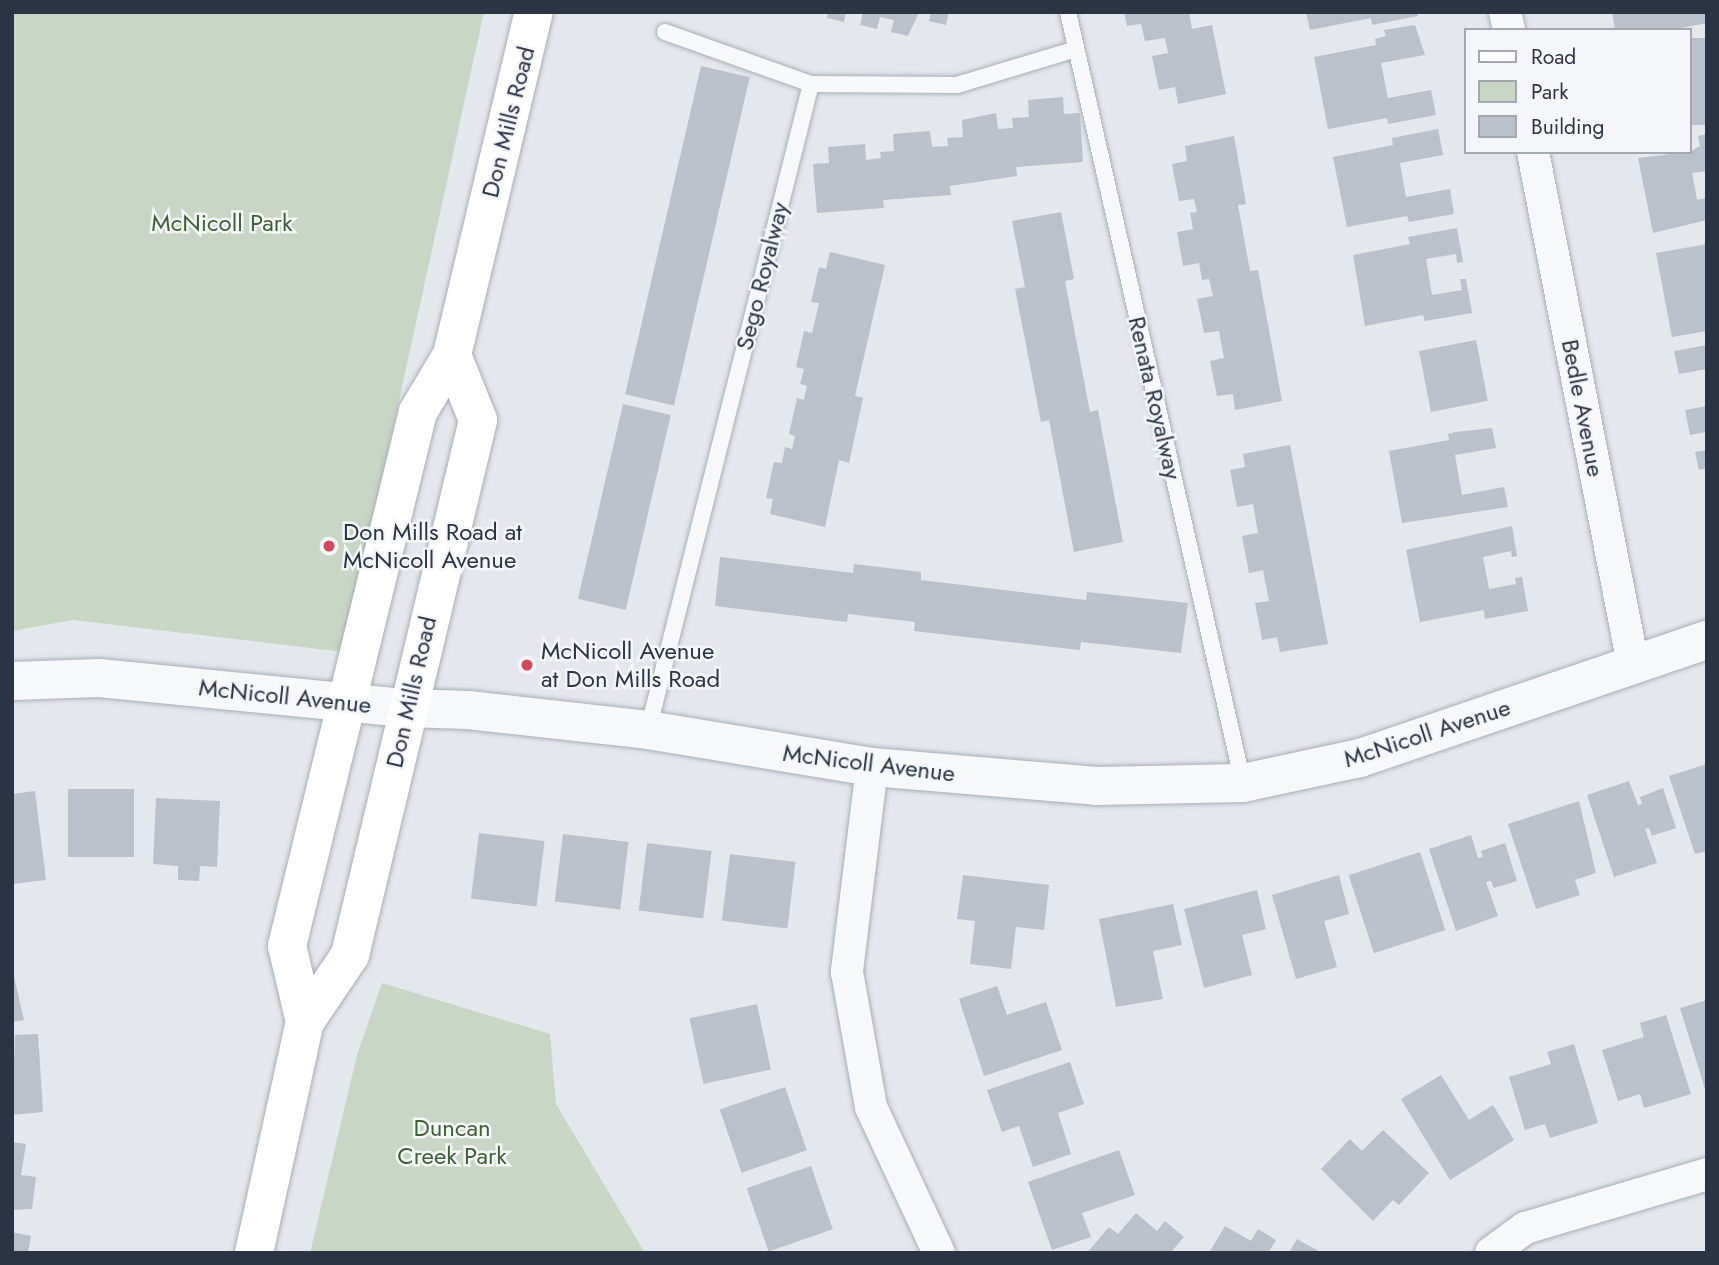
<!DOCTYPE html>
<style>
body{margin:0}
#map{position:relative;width:1719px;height:1265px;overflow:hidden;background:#e4e7ec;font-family:Jost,sans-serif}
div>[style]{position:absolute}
.green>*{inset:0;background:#c9d6c5}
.building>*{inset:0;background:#bbc0ca;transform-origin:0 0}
.roads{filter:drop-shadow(0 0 2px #a9aeb7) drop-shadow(0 0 2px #a9aeb7)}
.service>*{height:16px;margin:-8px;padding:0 8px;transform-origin:8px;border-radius:8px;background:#f7f8fa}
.minor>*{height:32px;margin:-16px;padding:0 16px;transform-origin:16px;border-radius:16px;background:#f7f8fa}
.tertiary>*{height:38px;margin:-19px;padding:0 19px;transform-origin:19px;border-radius:19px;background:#f7f8fa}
.secondary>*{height:38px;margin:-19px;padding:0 19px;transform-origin:19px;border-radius:19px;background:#fff}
.dots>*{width:19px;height:19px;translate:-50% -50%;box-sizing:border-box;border:4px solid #f4f6f9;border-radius:50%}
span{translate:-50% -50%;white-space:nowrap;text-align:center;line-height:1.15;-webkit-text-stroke:5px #f4f6f9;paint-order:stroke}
.street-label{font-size:24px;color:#2b3445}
.park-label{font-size:24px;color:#3f6138}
.poi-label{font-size:24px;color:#2b3445}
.left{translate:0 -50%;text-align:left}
.frame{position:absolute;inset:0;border:14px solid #2b3445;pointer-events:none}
.legend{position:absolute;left:1464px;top:28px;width:228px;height:126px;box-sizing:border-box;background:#f4f6f9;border:2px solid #a4a8b1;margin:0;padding:9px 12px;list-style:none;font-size:21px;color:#2b3445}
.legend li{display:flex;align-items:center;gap:14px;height:35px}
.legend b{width:35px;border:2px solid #a4a8b1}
</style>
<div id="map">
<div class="green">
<div style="clip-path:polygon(12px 12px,484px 12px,344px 652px,73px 620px,12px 631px)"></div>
<div style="clip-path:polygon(382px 983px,550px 1034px,556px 1104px,645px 1253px,310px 1253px,357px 1055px)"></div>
</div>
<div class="building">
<div style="clip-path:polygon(828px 12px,846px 12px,844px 22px,827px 18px)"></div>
<div style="clip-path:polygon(863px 12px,919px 12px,908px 36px,891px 32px,894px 20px,880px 17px,877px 29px,860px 25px)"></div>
<div style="clip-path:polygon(931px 12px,949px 12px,946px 25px,929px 21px)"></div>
<div style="clip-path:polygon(1124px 12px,1189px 12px,1192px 29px,1212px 25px,1226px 94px,1178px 104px,1175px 87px,1159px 90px,1152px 56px,1168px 53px,1165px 38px,1145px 41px,1141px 24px,1127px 26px)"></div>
<div style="clip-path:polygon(1306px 12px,1417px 12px,1418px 16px,1372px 25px,1371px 18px,1310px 30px)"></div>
<div style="clip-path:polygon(1612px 12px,1707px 12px,1707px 23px,1670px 30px,1615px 30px)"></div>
<div style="clip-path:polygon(1415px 25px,1425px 55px,1381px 63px,1388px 98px,1431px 90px,1436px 115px,1388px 124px,1387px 118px,1328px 129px,1314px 57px,1376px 45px,1375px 39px,1386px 36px,1384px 30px)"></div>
<div style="left:1707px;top:38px;width:87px;height:18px;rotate:90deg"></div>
<div style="left:701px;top:66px;width:50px;height:337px;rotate:13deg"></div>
<div style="clip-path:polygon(1063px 97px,1064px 114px,1080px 113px,1083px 162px,1016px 167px,1017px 176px,950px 186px,951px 195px,883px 200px,884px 208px,817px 213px,813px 164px,829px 163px,828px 147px,865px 144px,866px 160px,881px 158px,880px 152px,894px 151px,893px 134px,930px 131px,932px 147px,948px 146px,947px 138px,963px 137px,962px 120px,996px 113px,998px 129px,1013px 128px,1012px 118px,1029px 117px,1028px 100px)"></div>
<div style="clip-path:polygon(1438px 129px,1443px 155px,1400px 163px,1406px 197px,1450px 189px,1454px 214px,1409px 222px,1407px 216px,1347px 227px,1333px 157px,1393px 145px,1392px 138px)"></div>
<div style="clip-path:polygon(1707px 134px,1706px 171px,1692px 173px,1697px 200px,1707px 198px,1707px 220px,1653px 233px,1638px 158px,1689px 152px,1700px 146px,1698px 136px)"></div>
<div style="clip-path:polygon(1234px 136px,1246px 204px,1238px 205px,1250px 271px,1258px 270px,1282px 401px,1235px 410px,1233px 394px,1217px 396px,1210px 361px,1224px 358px,1219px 331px,1204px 333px,1197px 299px,1213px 296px,1209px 279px,1202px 280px,1199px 263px,1183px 266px,1177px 232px,1193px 229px,1190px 213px,1197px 212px,1194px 199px,1179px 201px,1172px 164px,1187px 161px,1185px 146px)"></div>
<div style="clip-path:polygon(1061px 212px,1074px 279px,1065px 281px,1090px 412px,1098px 410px,1123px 542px,1074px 552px,1049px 420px,1041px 422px,1015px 289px,1025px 287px,1012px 221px)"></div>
<div style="clip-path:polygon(1457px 228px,1463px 262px,1457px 263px,1456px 254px,1426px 259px,1432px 295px,1462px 290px,1460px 279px,1466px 279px,1472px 313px,1425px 321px,1423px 315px,1365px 326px,1353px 255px,1410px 244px,1408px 237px)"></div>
<div style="clip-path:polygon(1707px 244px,1707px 331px,1672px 337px,1656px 253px)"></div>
<div style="clip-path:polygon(830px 252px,885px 265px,855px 396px,863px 398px,849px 463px,839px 460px,825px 527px,770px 514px,773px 499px,766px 498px,774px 462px,782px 463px,785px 447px,792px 449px,795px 436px,789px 434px,797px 398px,804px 400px,807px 386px,800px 384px,804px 369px,796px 367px,804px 331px,812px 333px,819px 303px,811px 302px,819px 267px,826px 269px)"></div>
<div style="left:1476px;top:340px;width:62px;height:58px;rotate:79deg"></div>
<div style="clip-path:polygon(1707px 345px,1707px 369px,1679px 374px,1674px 351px)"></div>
<div style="left:623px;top:404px;width:49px;height:200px;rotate:13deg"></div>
<div style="clip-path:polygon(1707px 406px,1707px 432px,1690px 435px,1685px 410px)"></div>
<div style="clip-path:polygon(1492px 428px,1496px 448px,1455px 455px,1462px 495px,1504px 487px,1508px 507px,1402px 523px,1389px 451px,1449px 440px,1448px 434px,1456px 432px)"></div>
<div style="clip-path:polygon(1290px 445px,1328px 644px,1280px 652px,1277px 637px,1262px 640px,1255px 603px,1269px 601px,1263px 570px,1249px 573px,1242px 536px,1258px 533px,1253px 504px,1237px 507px,1230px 470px,1245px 467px,1243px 454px)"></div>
<div style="clip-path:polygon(1707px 450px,1707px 468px,1699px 470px,1695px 452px)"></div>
<div style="clip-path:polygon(1512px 526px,1517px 556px,1512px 557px,1511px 551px,1483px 557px,1489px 589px,1516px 584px,1515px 578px,1522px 577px,1528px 611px,1485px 619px,1484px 610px,1420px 622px,1406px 550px)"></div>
<div style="clip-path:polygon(720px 557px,853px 573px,854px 564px,921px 572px,921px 580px,1086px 600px,1087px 592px,1188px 603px,1181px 653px,1081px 642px,1080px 650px,914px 631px,915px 622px,848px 614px,847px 622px,715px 606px)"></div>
<div style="clip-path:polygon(1707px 764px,1707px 851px,1695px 854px,1669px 776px)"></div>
<div style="clip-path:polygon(1629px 781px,1638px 805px,1642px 804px,1640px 797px,1663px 788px,1676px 828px,1652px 836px,1649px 828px,1645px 829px,1657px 863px,1614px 877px,1587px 795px)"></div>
<div style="left:68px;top:789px;width:66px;height:68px"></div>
<div style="clip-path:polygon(35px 791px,46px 880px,12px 884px,12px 794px)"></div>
<div style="clip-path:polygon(156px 798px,220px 801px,217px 867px,200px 866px,199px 881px,178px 880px,178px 866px,153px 864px)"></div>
<div style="clip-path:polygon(1579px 801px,1596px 873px,1575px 880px,1580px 895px,1536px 909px,1508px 824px)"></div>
<div style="left:479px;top:833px;width:66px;height:66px;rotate:7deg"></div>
<div style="left:563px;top:834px;width:66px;height:68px;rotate:7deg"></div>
<div style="clip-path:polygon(1471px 835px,1478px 858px,1483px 857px,1481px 851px,1505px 843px,1517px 881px,1494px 888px,1491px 881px,1486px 882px,1498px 916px,1456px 931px,1429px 849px)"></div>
<div style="left:647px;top:843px;width:65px;height:68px;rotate:7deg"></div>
<div style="left:1420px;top:852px;width:82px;height:75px;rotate:72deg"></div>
<div style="left:730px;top:854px;width:66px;height:67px;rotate:7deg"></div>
<div style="clip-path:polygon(963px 875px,1049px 885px,1044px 930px,1016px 927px,1011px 969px,970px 964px,975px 921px,957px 919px)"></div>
<div style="clip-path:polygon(1339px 875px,1349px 914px,1324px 921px,1337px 967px,1296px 979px,1272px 895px)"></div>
<div style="clip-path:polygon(1257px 890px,1266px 929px,1242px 935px,1252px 975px,1204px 988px,1184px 909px)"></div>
<div style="clip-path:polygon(1173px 904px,1182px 945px,1153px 951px,1163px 999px,1116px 1007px,1099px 919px)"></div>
<div style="clip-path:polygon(12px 968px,24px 1020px,12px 1022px)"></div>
<div style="clip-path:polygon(997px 986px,1007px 1015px,1046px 1002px,1062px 1050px,984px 1076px,959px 999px)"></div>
<div style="clip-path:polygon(1707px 1000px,1707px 1092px,1706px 1092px,1680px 1008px)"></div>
<div style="left:757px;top:1004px;width:67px;height:69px;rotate:78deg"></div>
<div style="clip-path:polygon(1666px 1015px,1691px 1094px,1644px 1108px,1640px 1094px,1618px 1101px,1602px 1050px,1644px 1037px,1640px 1023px)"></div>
<div style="clip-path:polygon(38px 1034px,43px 1112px,12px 1115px,15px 1035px)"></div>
<div style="clip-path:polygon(1574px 1044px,1598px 1123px,1550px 1138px,1545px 1124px,1525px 1130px,1509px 1077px,1551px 1064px,1547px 1052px)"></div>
<div style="clip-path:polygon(1070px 1062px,1084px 1104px,1058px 1113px,1071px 1154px,1033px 1167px,1019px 1126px,1002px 1132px,987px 1090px)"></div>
<div style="clip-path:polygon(1441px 1075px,1469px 1120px,1493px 1105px,1514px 1140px,1450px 1180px,1401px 1099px)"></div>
<div style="left:785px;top:1087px;width:67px;height:69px;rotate:71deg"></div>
<div style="clip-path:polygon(1383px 1130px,1429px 1173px,1399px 1205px,1393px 1200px,1373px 1221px,1321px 1169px,1350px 1139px,1362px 1151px)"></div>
<div style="clip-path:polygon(12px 1142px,26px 1144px,21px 1175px,36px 1177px,32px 1209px,12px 1210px)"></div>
<div style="clip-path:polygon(1119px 1150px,1135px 1195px,1082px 1213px,1091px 1237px,1052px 1250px,1028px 1182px)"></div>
<div style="left:811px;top:1166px;width:67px;height:68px;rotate:71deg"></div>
<div style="clip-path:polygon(1136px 1213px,1157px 1231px,1165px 1221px,1184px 1237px,1172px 1251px,1175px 1253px,1087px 1253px,1109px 1227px,1118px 1234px)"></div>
<div style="clip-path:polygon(1225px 1226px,1251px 1241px,1258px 1229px,1276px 1240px,1268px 1253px,1209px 1253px)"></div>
<div style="clip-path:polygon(12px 1232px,31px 1236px,28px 1253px,12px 1253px)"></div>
<div style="clip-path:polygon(1297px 1239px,1322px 1253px,1289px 1253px)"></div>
</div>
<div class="roads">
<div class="service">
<div style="left:1068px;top:12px;width:791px;rotate:77.21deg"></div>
<div style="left:665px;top:32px;width:155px;rotate:19.6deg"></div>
<div style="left:648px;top:730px;width:666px;rotate:-75.84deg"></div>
<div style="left:811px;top:84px;width:146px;rotate:0.4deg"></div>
<div style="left:957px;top:85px;width:124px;rotate:-16.8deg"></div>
</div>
<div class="minor">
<div style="left:1505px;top:12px;width:18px;rotate:77deg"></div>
<div style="left:1533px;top:152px;width:522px;rotate:78.95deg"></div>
<div style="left:872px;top:767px;width:207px;rotate:97deg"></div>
<div style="left:847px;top:972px;width:137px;rotate:79.9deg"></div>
<div style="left:871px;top:1107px;width:161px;rotate:65deg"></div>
<div style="left:1491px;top:1253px;width:42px;rotate:-36.3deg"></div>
<div style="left:1525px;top:1228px;width:190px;rotate:-16.5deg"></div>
</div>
<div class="tertiary">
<div style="left:12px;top:681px;width:87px;rotate:-2deg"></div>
<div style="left:99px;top:678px;width:308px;rotate:5.6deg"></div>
<div style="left:406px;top:708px;width:62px;rotate:1.8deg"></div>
<div style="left:468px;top:710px;width:181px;rotate:6.3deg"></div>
<div style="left:648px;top:730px;width:227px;rotate:9.4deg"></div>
<div style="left:872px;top:767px;width:225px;rotate:4.8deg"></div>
<div style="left:1096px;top:786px;width:147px;rotate:-1.2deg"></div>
<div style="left:1243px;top:783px;width:120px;rotate:-12.1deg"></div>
<div style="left:1360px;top:758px;width:367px;rotate:-18.8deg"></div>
</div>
<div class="secondary">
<div style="left:305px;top:1022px;width:78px;rotate:-103.3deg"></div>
<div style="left:287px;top:946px;width:550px;rotate:-76.22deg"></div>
<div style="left:418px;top:412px;width:66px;rotate:-59.2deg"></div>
<div style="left:452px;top:355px;width:353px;rotate:-76.6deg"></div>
<div style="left:254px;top:1253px;width:237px;rotate:-77.6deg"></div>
<div style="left:305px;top:1022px;width:81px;rotate:-56.1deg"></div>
<div style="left:350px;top:955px;width:550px;rotate:-76.54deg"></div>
<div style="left:478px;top:420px;width:70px;rotate:-111.8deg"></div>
</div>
</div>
<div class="dots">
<div style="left:329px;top:546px;background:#d1495b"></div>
<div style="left:527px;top:665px;background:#d1495b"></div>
</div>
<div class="street-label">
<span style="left:508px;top:122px;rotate:-76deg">Don Mills Road</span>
<span style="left:762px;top:276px;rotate:-76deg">Sego Royalway</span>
<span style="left:1155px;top:398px;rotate:77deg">Renata Royalway</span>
<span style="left:1583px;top:408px;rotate:79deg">Bedle Avenue</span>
<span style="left:411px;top:692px;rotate:-77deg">Don Mills Road</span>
<span style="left:285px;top:696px;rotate:6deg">McNicoll Avenue</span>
<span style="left:1427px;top:733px;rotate:-18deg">McNicoll Avenue</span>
<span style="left:869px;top:763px;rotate:7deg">McNicoll Avenue</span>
</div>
<div class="park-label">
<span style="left:222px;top:223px">McNicoll Park</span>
<span style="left:452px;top:1142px">Duncan<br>Creek Park</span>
</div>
<div class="poi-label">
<span class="left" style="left:343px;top:546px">Don Mills Road at<br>McNicoll Avenue</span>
<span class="left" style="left:541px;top:665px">McNicoll Avenue<br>at Don Mills Road</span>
</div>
<div class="frame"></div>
<ul class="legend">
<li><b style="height:9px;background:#fff"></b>Road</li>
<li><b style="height:19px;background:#c9d6c5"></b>Park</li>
<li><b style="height:19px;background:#bbc0ca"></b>Building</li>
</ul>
</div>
